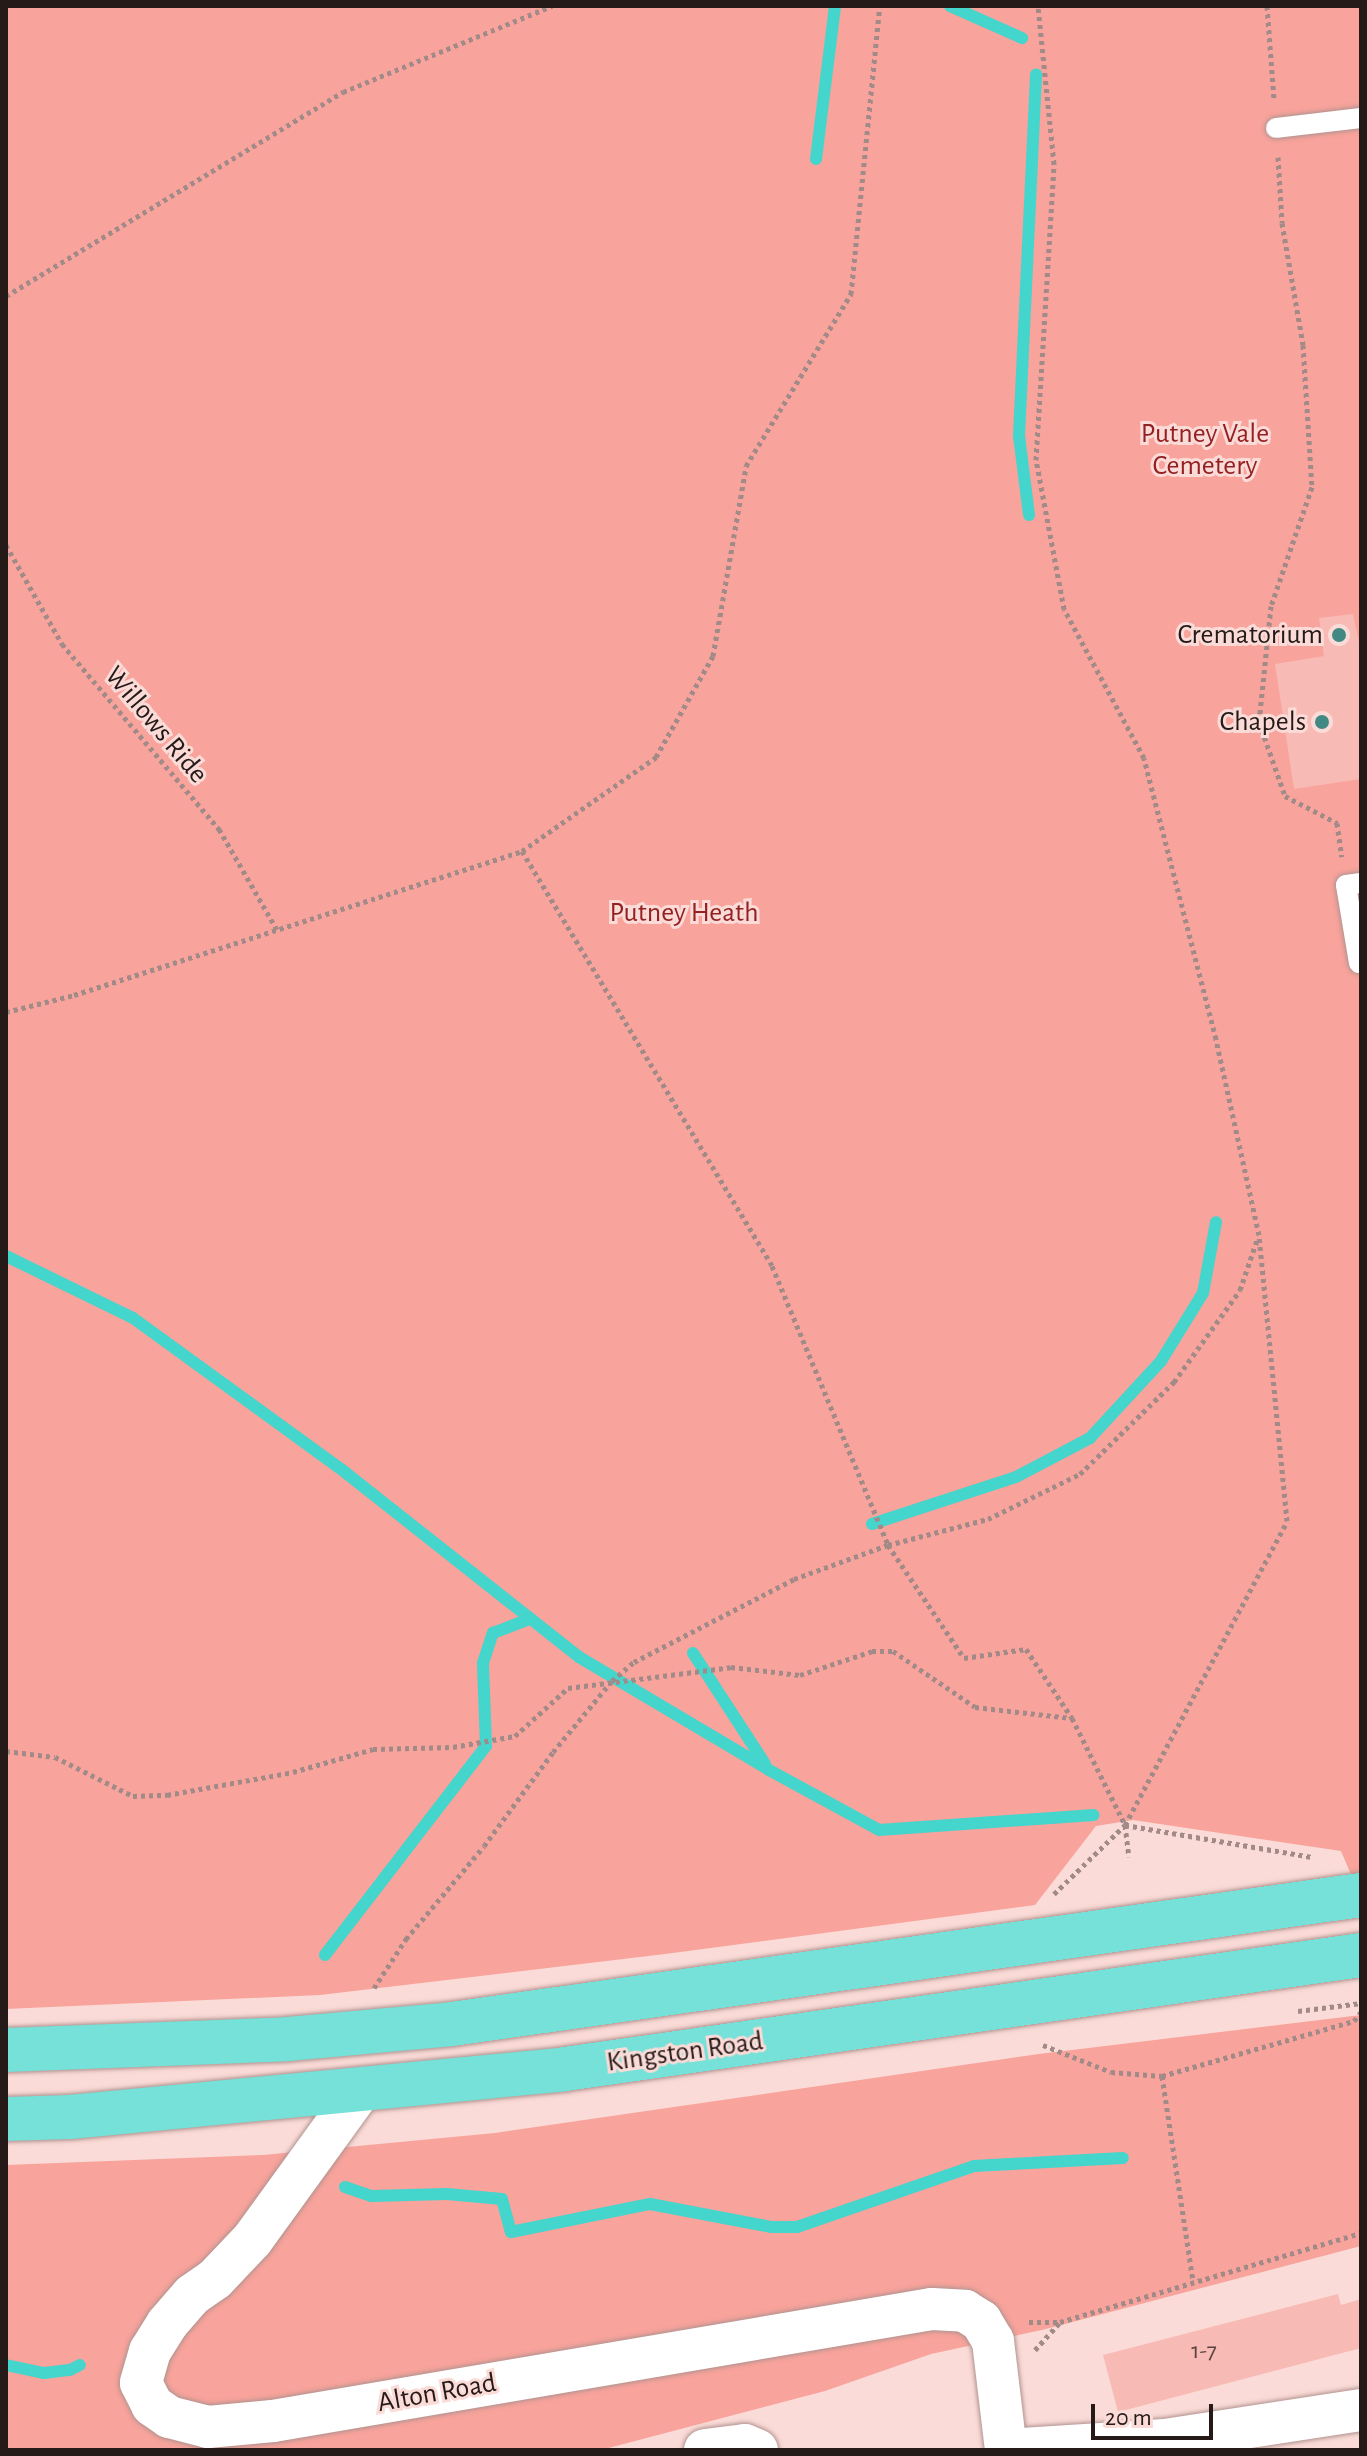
<!DOCTYPE html>
<style>
body{margin:0}
#map{position:relative;width:1367px;height:2456px;overflow:hidden;background:#fbdbd7;font-family:"Alegreya Sans",sans-serif}
div>[style]{position:absolute}
.green>*{inset:0;background:#f8a39b}
.stream>*{height:12px;margin:-6px;padding:0 6px;transform-origin:6px;border-radius:6px;background:#44d5cc}
.building>*{inset:0;background:#f8bab4}
.path>*{height:5px;margin-top:-2.5px;transform-origin:0;background:repeating-linear-gradient(90deg,#a18a87 0 4px,transparent 0 8px)}
.roads{filter:drop-shadow(0 0 2px #b19390) drop-shadow(0 0 2px #b19390)}
.lane>*{height:20px;margin:-10px;padding:0 10px;transform-origin:10px;border-radius:10px;background:#fff}
.street>*{height:42px;margin:-21px;padding:0 21px;transform-origin:21px;border-radius:21px;background:#fff}
.highway>*{height:44px;margin:-22px;padding:0 22px;transform-origin:22px;border-radius:22px;background:#75e1d8}
.dots>*{width:22px;height:22px;translate:-50% -50%;box-sizing:border-box;border:4px solid #fbdbd7;border-radius:50%}
span{translate:-50% -50%;white-space:nowrap;text-align:center;line-height:1.15;-webkit-text-stroke:6px #fbdbd7;paint-order:stroke}
.number-label{font-size:24px;color:#5a423f}
.number-label span{-webkit-text-stroke-width:0}
.park-label{font-size:28px;color:#942022}
.poi-label{font-size:28px;color:#251a18}
.right{translate:-100% -50%;text-align:right}
.street-label{font-size:28px;color:#251a18}
.frame{position:absolute;inset:0;border:8px solid #251a18;pointer-events:none}
.scale{position:absolute;left:1091px;top:2404px;width:122px;height:36px;box-sizing:border-box;border:4px solid #251a18;border-top:0;padding-left:10px;font-size:24px;line-height:28px;white-space:nowrap;color:#251a18;-webkit-text-stroke:6px #fbdbd7;paint-order:stroke}
</style>
<div id="map">
<div class="green">
<div style="clip-path:polygon(6px 6px,1361px 6px,1361px 1898px,1341px 1851px,1133px 1820px,1096px 1826px,1035px 1905px,665px 1954px,320px 1995px,6px 2009px)"></div>
<div style="clip-path:polygon(1361px 2015px,1361px 2246px,1042px 2330px,931px 2354px,825px 2391px,601px 2450px,6px 2450px,6px 2165px,263px 2155px,495px 2133px,1039px 2054px)"></div>
</div>
<div class="stream">
<div style="left:950px;top:6px;width:79px;rotate:24deg"></div>
<div style="left:816px;top:159px;width:154px;rotate:-82.9deg"></div>
<div style="left:1029px;top:515px;width:80px;rotate:-97.2deg"></div>
<div style="left:1019px;top:436px;width:362px;rotate:-87.3deg"></div>
<div style="left:6px;top:1256px;width:141px;rotate:26deg"></div>
<div style="left:133px;top:1318px;width:263px;rotate:36deg"></div>
<div style="left:346px;top:1473px;width:297px;rotate:38.3deg"></div>
<div style="left:579px;top:1657px;width:221px;rotate:30.7deg"></div>
<div style="left:769px;top:1770px;width:125px;rotate:28.6deg"></div>
<div style="left:879px;top:1830px;width:215px;rotate:-4deg"></div>
<div style="left:872px;top:1524px;width:151px;rotate:-18.1deg"></div>
<div style="left:1016px;top:1477px;width:84px;rotate:-27.8deg"></div>
<div style="left:1090px;top:1438px;width:105px;rotate:-47.3deg"></div>
<div style="left:1161px;top:1361px;width:80px;rotate:-58.3deg"></div>
<div style="left:1203px;top:1293px;width:72px;rotate:-79.6deg"></div>
<div style="left:693px;top:1653px;width:132px;rotate:57deg"></div>
<div style="left:325px;top:1955px;width:264px;rotate:-52.4deg"></div>
<div style="left:486px;top:1746px;width:83px;rotate:-92.1deg"></div>
<div style="left:483px;top:1663px;width:32px;rotate:-72deg"></div>
<div style="left:493px;top:1633px;width:40px;rotate:-21deg"></div>
<div style="left:345px;top:2187px;width:28px;rotate:19deg"></div>
<div style="left:371px;top:2196px;width:76px;rotate:-1.5deg"></div>
<div style="left:447px;top:2194px;width:55px;rotate:5.2deg"></div>
<div style="left:502px;top:2199px;width:34px;rotate:75deg"></div>
<div style="left:511px;top:2232px;width:142px;rotate:-11.4deg"></div>
<div style="left:650px;top:2204px;width:124px;rotate:10.7deg"></div>
<div style="left:772px;top:2227px;width:25px"></div>
<div style="left:797px;top:2227px;width:187px;rotate:-19deg"></div>
<div style="left:974px;top:2166px;width:149px;rotate:-3.1deg"></div>
<div style="left:6px;top:2365px;width:39px;rotate:12deg"></div>
<div style="left:44px;top:2373px;width:26px;rotate:-7deg"></div>
<div style="left:70px;top:2370px;width:11px;rotate:-27deg"></div>
</div>
<div class="building">
<div style="clip-path:polygon(1353px 614px,1361px 651px,1361px 779px,1294px 789px,1275px 664px,1324px 656px,1319px 618px)"></div>
<div style="clip-path:polygon(1338px 2294px,1341px 2305px,1361px 2299px,1361px 2348px,1118px 2412px,1103px 2355px)"></div>
</div>
<div class="path">
<div style="left:1267px;top:6px;width:93px;rotate:85.7deg"></div>
<div style="left:1278px;top:157px;width:66px;rotate:86.5deg"></div>
<div style="left:1282px;top:223px;width:124px;rotate:80.2deg"></div>
<div style="left:1303px;top:345px;width:142px;rotate:86.4deg"></div>
<div style="left:1312px;top:487px;width:126px;rotate:109deg"></div>
<div style="left:1271px;top:606px;width:117px;rotate:95.9deg"></div>
<div style="left:1259px;top:722px;width:78px;rotate:70.6deg"></div>
<div style="left:1285px;top:796px;width:59px;rotate:27.4deg"></div>
<div style="left:1337px;top:823px;width:34px;rotate:82deg"></div>
<div style="left:6px;top:296px;width:394px;rotate:-31.2deg"></div>
<div style="left:343px;top:92px;width:226px;rotate:-22.4deg"></div>
<div style="left:6px;top:545px;width:114px;rotate:60.5deg"></div>
<div style="left:62px;top:644px;width:243px;rotate:49.7deg"></div>
<div style="left:219px;top:829px;width:116px;rotate:60.1deg"></div>
<div style="left:522px;top:851px;width:484px;rotate:58.9deg"></div>
<div style="left:772px;top:1266px;width:302px;rotate:67.4deg"></div>
<div style="left:888px;top:1545px;width:136px;rotate:56.1deg"></div>
<div style="left:964px;top:1658px;width:63px;rotate:-8.3deg"></div>
<div style="left:1026px;top:1649px;width:83px;rotate:56.3deg"></div>
<div style="left:1072px;top:1718px;width:119px;rotate:63.6deg"></div>
<div style="left:1125px;top:1825px;width:344px;rotate:-61.9deg"></div>
<div style="left:1287px;top:1521px;width:287px;rotate:-95.6deg"></div>
<div style="left:1259px;top:1235px;width:201px;rotate:-102.4deg"></div>
<div style="left:1216px;top:1039px;width:290px;rotate:-104.4deg"></div>
<div style="left:1144px;top:758px;width:169px;rotate:-118.2deg"></div>
<div style="left:1064px;top:609px;width:152px;rotate:-100.6deg"></div>
<div style="left:1036px;top:460px;width:297px;rotate:-86.5deg"></div>
<div style="left:1054px;top:164px;width:159px;rotate:-95.8deg"></div>
<div style="left:6px;top:1012px;width:70px;rotate:-14deg"></div>
<div style="left:74px;top:995px;width:471px;rotate:-17.8deg"></div>
<div style="left:522px;top:851px;width:164px;rotate:-35deg"></div>
<div style="left:656px;top:757px;width:116px;rotate:-60.6deg"></div>
<div style="left:713px;top:656px;width:193px;rotate:-80.1deg"></div>
<div style="left:746px;top:466px;width:202px;rotate:-58.6deg"></div>
<div style="left:851px;top:294px;width:289px;rotate:-84.3deg"></div>
<div style="left:6px;top:1751px;width:49px;rotate:7deg"></div>
<div style="left:55px;top:1757px;width:87px;rotate:26.6deg"></div>
<div style="left:133px;top:1796px;width:34px;rotate:-2deg"></div>
<div style="left:167px;top:1795px;width:128px;rotate:-10.3deg"></div>
<div style="left:293px;top:1772px;width:83px;rotate:-16deg"></div>
<div style="left:373px;top:1749px;width:80px;rotate:-1.4deg"></div>
<div style="left:453px;top:1747px;width:63px;rotate:-10.1deg"></div>
<div style="left:515px;top:1736px;width:72px;rotate:-42.2deg"></div>
<div style="left:568px;top:1688px;width:164px;rotate:-7.3deg"></div>
<div style="left:731px;top:1667px;width:69px;rotate:6.6deg"></div>
<div style="left:800px;top:1675px;width:76px;rotate:-18.4deg"></div>
<div style="left:872px;top:1651px;width:21px"></div>
<div style="left:893px;top:1651px;width:99px;rotate:34.3deg"></div>
<div style="left:975px;top:1707px;width:97px;rotate:6.5deg"></div>
<div style="left:1125px;top:1825px;width:191px;rotate:9.7deg"></div>
<div style="left:1125px;top:1825px;width:32px;rotate:83deg"></div>
<div style="left:1054px;top:1894px;width:99px;rotate:-44.2deg"></div>
<div style="left:374px;top:1988px;width:59px;rotate:-56.9deg"></div>
<div style="left:406px;top:1939px;width:121px;rotate:-50deg"></div>
<div style="left:484px;top:1846px;width:117px;rotate:-53.7deg"></div>
<div style="left:553px;top:1752px;width:92px;rotate:-50.3deg"></div>
<div style="left:612px;top:1681px;width:29px;rotate:-41deg"></div>
<div style="left:634px;top:1662px;width:180px;rotate:-27.4deg"></div>
<div style="left:794px;top:1579px;width:100px;rotate:-19.9deg"></div>
<div style="left:888px;top:1545px;width:103px;rotate:-14.6deg"></div>
<div style="left:988px;top:1519px;width:102px;rotate:-26.1deg"></div>
<div style="left:1080px;top:1474px;width:132px;rotate:-44.4deg"></div>
<div style="left:1174px;top:1382px;width:113px;rotate:-54.3deg"></div>
<div style="left:1240px;top:1290px;width:53px;rotate:-71.2deg"></div>
<div style="left:1298px;top:2011px;width:64px;rotate:-7.2deg"></div>
<div style="left:1043px;top:2045px;width:73px;rotate:21.7deg"></div>
<div style="left:1111px;top:2072px;width:51px;rotate:4.5deg"></div>
<div style="left:1162px;top:2076px;width:200px;rotate:-16deg"></div>
<div style="left:1354px;top:2021px;width:11px;rotate:-52deg"></div>
<div style="left:1162px;top:2076px;width:206px;rotate:81.4deg"></div>
<div style="left:1029px;top:2322px;width:30px"></div>
<div style="left:1035px;top:2350px;width:38px;rotate:-48deg"></div>
<div style="left:1060px;top:2322px;width:314px;rotate:-16.5deg"></div>
</div>
<div class="roads">
<div class="lane">
<div style="left:1276px;top:128px;width:86px;rotate:-6.7deg"></div>
<div style="left:1359px;top:963px;width:79px;rotate:-99.5deg"></div>
<div style="left:1346px;top:885px;width:15px;rotate:-8deg"></div>
</div>
<div class="street">
<div style="left:360px;top:2091px;width:184px;rotate:125.9deg"></div>
<div style="left:252px;top:2240px;width:54px;rotate:133.5deg"></div>
<div style="left:215px;top:2279px;width:28px;rotate:145deg"></div>
<div style="left:192px;top:2295px;width:38px;rotate:131deg"></div>
<div style="left:167px;top:2324px;width:32px;rotate:122deg"></div>
<div style="left:150px;top:2351px;width:33px;rotate:106deg"></div>
<div style="left:141px;top:2383px;width:25px;rotate:63deg"></div>
<div style="left:152px;top:2405px;width:21px;rotate:35deg"></div>
<div style="left:169px;top:2417px;width:40px;rotate:14.4deg"></div>
<div style="left:208px;top:2427px;width:65px;rotate:-5.3deg"></div>
<div style="left:273px;top:2421px;width:668px;rotate:-9.65deg"></div>
<div style="left:932px;top:2309px;width:33px;rotate:3deg"></div>
<div style="left:965px;top:2311px;width:19px;rotate:32deg"></div>
<div style="left:981px;top:2321px;width:23px;rotate:59deg"></div>
<div style="left:993px;top:2341px;width:110px;rotate:83.2deg"></div>
<div style="left:705px;top:2450px;width:40px;rotate:-7.1deg"></div>
<div style="left:745px;top:2445px;width:13px;rotate:23deg"></div>
<div style="left:1006px;top:2450px;width:159px;rotate:-3.6deg"></div>
<div style="left:1165px;top:2440px;width:198px;rotate:-8.7deg"></div>
</div>
<div class="highway">
<div style="left:6px;top:2050px;width:282px;rotate:-2.2deg"></div>
<div style="left:288px;top:2039px;width:165px;rotate:-5.2deg"></div>
<div style="left:452px;top:2024px;width:918px;rotate:-8.08deg"></div>
<div style="left:6px;top:2119px;width:64px;rotate:-1.8deg"></div>
<div style="left:70px;top:2117px;width:497px;rotate:-5.5deg"></div>
<div style="left:565px;top:2069px;width:804px;rotate:-8.15deg"></div>
</div>
</div>
<div class="dots">
<div style="left:1339px;top:635px;background:#428984"></div>
<div style="left:1322px;top:722px;background:#428984"></div>
</div>
<div class="number-label">
<span style="left:1204px;top:2352px">1-7</span>
</div>
<div class="park-label">
<span style="left:1205px;top:450px">Putney Vale<br>Cemetery</span>
<span style="left:684px;top:913px">Putney Heath</span>
</div>
<div class="poi-label">
<span class="right" style="left:1323px;top:635px">Crematorium</span>
<span class="right" style="left:1306px;top:722px">Chapels</span>
</div>
<div class="street-label">
<span style="left:156px;top:725px;rotate:50deg">Willows Ride</span>
<span style="left:685px;top:2052px;rotate:-8deg">Kingston Road</span>
<span style="left:437px;top:2393px;rotate:-10deg">Alton Road</span>
</div>
<div class="frame"></div>
<div class="scale">20 m</div>
</div>
